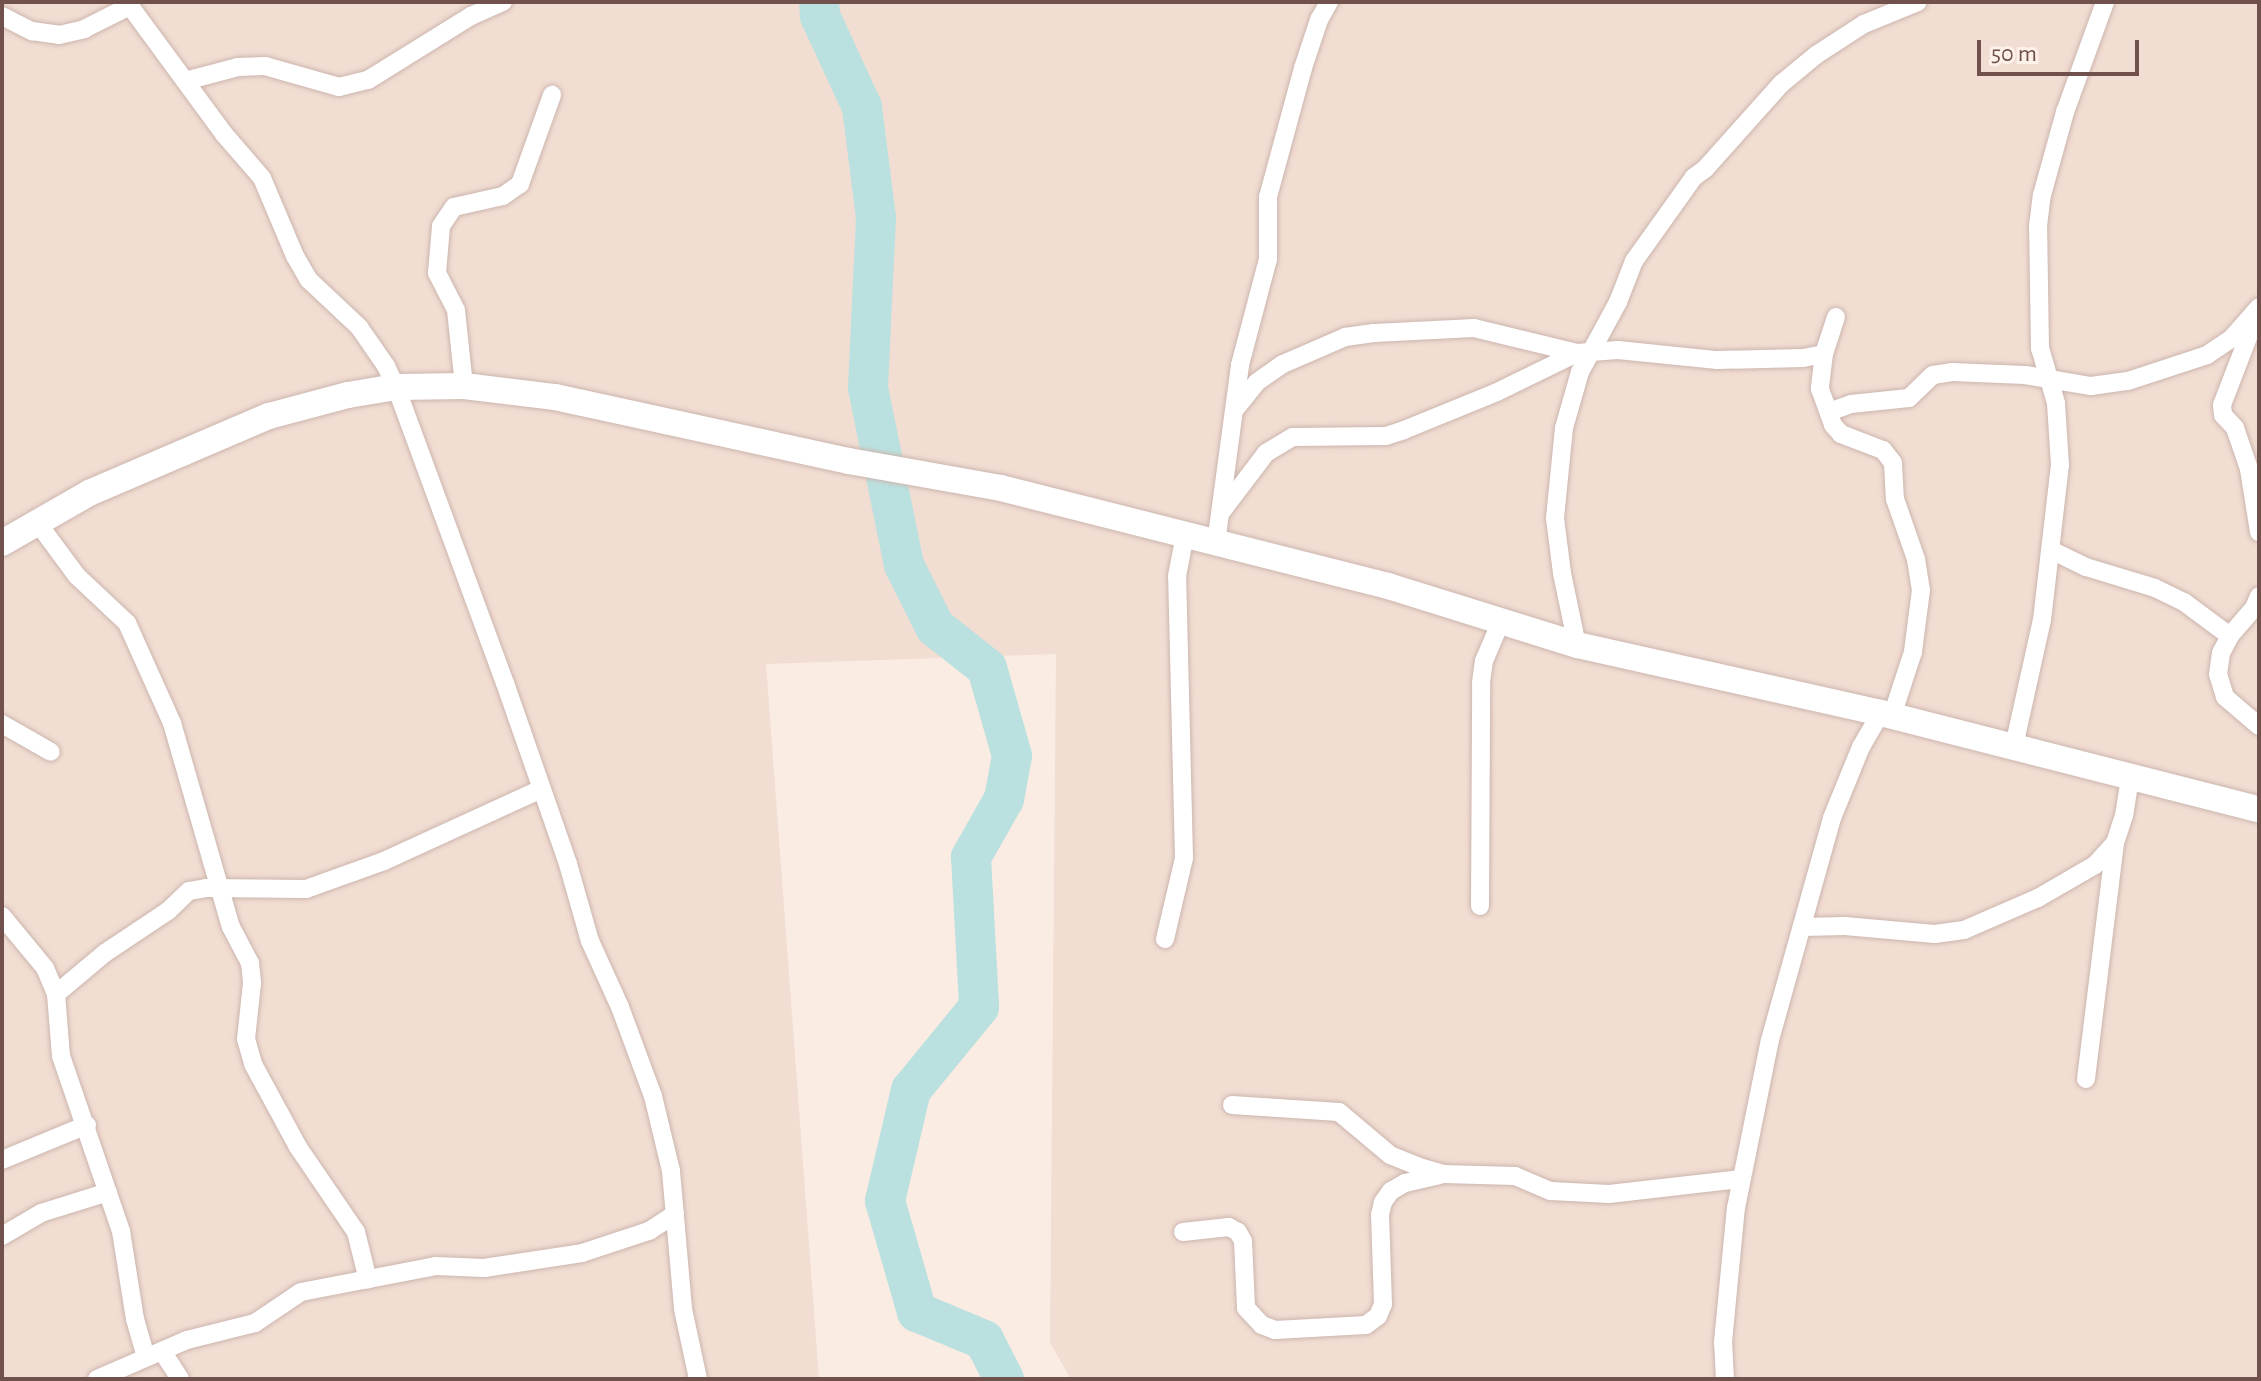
<!DOCTYPE html>
<style>
body{margin:0}
#map{position:relative;width:2261px;height:1381px;overflow:hidden;background:#faece3;font-family:"Alegreya Sans",sans-serif}
div>[style]{position:absolute}
.residential>*{inset:0;background:#f1ddd2}
.river>*{height:40px;margin:-20px;padding:0 20px;transform-origin:20px;border-radius:20px;background:#bae1df}
.roads{filter:drop-shadow(0 0 2px #ccb5ae) drop-shadow(0 0 2px #ccb5ae)}
.street>*{height:18px;margin:-9px;padding:0 9px;transform-origin:9px;border-radius:9px;background:#fff}
.secondary>*{height:26px;margin:-13px;padding:0 13px;transform-origin:13px;border-radius:13px;background:#fff}
span{translate:-50% -50%;white-space:nowrap;text-align:center;line-height:1.15;-webkit-text-stroke:6px #fdf1e9;paint-order:stroke}
.frame{position:absolute;inset:0;border:4px solid #70514c;pointer-events:none}
.scale{position:absolute;left:1977px;top:40px;width:162px;height:36px;box-sizing:border-box;border:4px solid #70514c;border-top:0;padding-left:10px;font-size:24px;line-height:28px;white-space:nowrap;color:#70514c;-webkit-text-stroke:6px #fdf1e9;paint-order:stroke}
</style>
<div id="map">
<div class="residential">
<div style="clip-path:polygon(2px 2px,2259px 2px,2259px 1379px,1071px 1379px,1050px 1343px,1056px 654px,766px 664px,819px 1379px,2px 1379px)"></div>
</div>
<div class="river">
<div style="left:819px;top:2px;width:14px;rotate:86deg"></div>
<div style="left:820px;top:16px;width:100px;rotate:65.2deg"></div>
<div style="left:862px;top:107px;width:112px;rotate:82.8deg"></div>
<div style="left:876px;top:218px;width:170px;rotate:92.7deg"></div>
<div style="left:868px;top:388px;width:181px;rotate:78.5deg"></div>
<div style="left:904px;top:565px;width:69px;rotate:63.4deg"></div>
<div style="left:935px;top:627px;width:66px;rotate:38.3deg"></div>
<div style="left:987px;top:668px;width:91px;rotate:74.1deg"></div>
<div style="left:1012px;top:756px;width:44px;rotate:100.5deg"></div>
<div style="left:1004px;top:799px;width:67px;rotate:119.6deg"></div>
<div style="left:971px;top:857px;width:150px;rotate:86.9deg"></div>
<div style="left:979px;top:1007px;width:107px;rotate:129.3deg"></div>
<div style="left:911px;top:1090px;width:114px;rotate:103.2deg"></div>
<div style="left:885px;top:1201px;width:116px;rotate:73.9deg"></div>
<div style="left:917px;top:1312px;width:73px;rotate:22.7deg"></div>
<div style="left:984px;top:1340px;width:44px;rotate:62.9deg"></div>
</div>
<div class="roads">
<div class="street">
<div style="left:127px;top:2px;width:164px;rotate:53.7deg"></div>
<div style="left:224px;top:134px;width:58px;rotate:49.2deg"></div>
<div style="left:262px;top:178px;width:85px;rotate:67.1deg"></div>
<div style="left:295px;top:256px;width:28px;rotate:60deg"></div>
<div style="left:309px;top:280px;width:69px;rotate:43.2deg"></div>
<div style="left:359px;top:327px;width:47px;rotate:55.3deg"></div>
<div style="left:386px;top:366px;width:23px;rotate:65deg"></div>
<div style="left:396px;top:387px;width:315px;rotate:69.8deg"></div>
<div style="left:505px;top:683px;width:192px;rotate:70.8deg"></div>
<div style="left:568px;top:864px;width:80px;rotate:74.1deg"></div>
<div style="left:590px;top:941px;width:72px;rotate:65.6deg"></div>
<div style="left:620px;top:1007px;width:95px;rotate:69.7deg"></div>
<div style="left:653px;top:1096px;width:77px;rotate:76.5deg"></div>
<div style="left:671px;top:1171px;width:139px;rotate:85deg"></div>
<div style="left:683px;top:1309px;width:72px;rotate:77.9deg"></div>
<div style="left:2px;top:16px;width:34px;rotate:27deg"></div>
<div style="left:32px;top:31px;width:27px;rotate:8deg"></div>
<div style="left:59px;top:35px;width:26px;rotate:-13deg"></div>
<div style="left:84px;top:29px;width:51px;rotate:-26.6deg"></div>
<div style="left:185px;top:81px;width:55px;rotate:-14.8deg"></div>
<div style="left:238px;top:67px;width:27px;rotate:-2deg"></div>
<div style="left:265px;top:66px;width:77px;rotate:15.8deg"></div>
<div style="left:339px;top:87px;width:30px;rotate:-14deg"></div>
<div style="left:368px;top:80px;width:121px;rotate:-31.9deg"></div>
<div style="left:471px;top:16px;width:35px;rotate:-24deg"></div>
<div style="left:1836px;top:317px;width:39px;rotate:108deg"></div>
<div style="left:1824px;top:354px;width:35px;rotate:97deg"></div>
<div style="left:1820px;top:389px;width:38px;rotate:70deg"></div>
<div style="left:1833px;top:425px;width:12px;rotate:48deg"></div>
<div style="left:1841px;top:434px;width:45px;rotate:20.9deg"></div>
<div style="left:1883px;top:450px;width:16px;rotate:52deg"></div>
<div style="left:1893px;top:463px;width:36px;rotate:87deg"></div>
<div style="left:1895px;top:499px;width:64px;rotate:70.7deg"></div>
<div style="left:1916px;top:559px;width:31px;rotate:81deg"></div>
<div style="left:1921px;top:590px;width:63px;rotate:97.4deg"></div>
<div style="left:1913px;top:652px;width:67px;rotate:108.2deg"></div>
<div style="left:2254px;top:322px;width:89px;rotate:111.1deg"></div>
<div style="left:2222px;top:405px;width:10px;rotate:84deg"></div>
<div style="left:2223px;top:415px;width:18px;rotate:47deg"></div>
<div style="left:2235px;top:428px;width:43px;rotate:71.1deg"></div>
<div style="left:2249px;top:469px;width:64px;rotate:81deg"></div>
<div style="left:464px;top:386px;width:76px;rotate:-96deg"></div>
<div style="left:456px;top:310px;width:42px;rotate:-117.2deg"></div>
<div style="left:437px;top:273px;width:47px;rotate:-85.1deg"></div>
<div style="left:441px;top:226px;width:23px;rotate:-56deg"></div>
<div style="left:454px;top:207px;width:50px;rotate:-12.7deg"></div>
<div style="left:503px;top:196px;width:21px;rotate:-35deg"></div>
<div style="left:520px;top:184px;width:95px;rotate:-70.2deg"></div>
<div style="left:1236px;top:408px;width:33px;rotate:-51deg"></div>
<div style="left:1257px;top:382px;width:32px;rotate:-35deg"></div>
<div style="left:1283px;top:364px;width:68px;rotate:-23.5deg"></div>
<div style="left:1345px;top:337px;width:29px;rotate:-8deg"></div>
<div style="left:1374px;top:333px;width:100px;rotate:-2.9deg"></div>
<div style="left:1474px;top:328px;width:106px;rotate:13.6deg"></div>
<div style="left:1577px;top:353px;width:41px;rotate:-4.2deg"></div>
<div style="left:1618px;top:350px;width:100px;rotate:5.8deg"></div>
<div style="left:1717px;top:360px;width:86px;rotate:-1.3deg"></div>
<div style="left:1803px;top:358px;width:21px;rotate:-11deg"></div>
<div style="left:1829px;top:412px;width:23px;rotate:-20deg"></div>
<div style="left:1851px;top:404px;width:58px;rotate:-5.9deg"></div>
<div style="left:1909px;top:398px;width:33px;rotate:-44deg"></div>
<div style="left:1933px;top:375px;width:19px;rotate:-9deg"></div>
<div style="left:1952px;top:372px;width:73px;rotate:2.4deg"></div>
<div style="left:2025px;top:375px;width:67px;rotate:9.5deg"></div>
<div style="left:2091px;top:386px;width:37px;rotate:-8deg"></div>
<div style="left:2128px;top:381px;width:83px;rotate:-18.2deg"></div>
<div style="left:2207px;top:355px;width:30px;rotate:-34deg"></div>
<div style="left:2232px;top:338px;width:41px;rotate:-48.9deg"></div>
<div style="left:1222px;top:511px;width:73px;rotate:-52.8deg"></div>
<div style="left:1266px;top:453px;width:31px;rotate:-31deg"></div>
<div style="left:1293px;top:437px;width:93px;rotate:-0.6deg"></div>
<div style="left:1386px;top:436px;width:19px;rotate:-18deg"></div>
<div style="left:1404px;top:430px;width:100px;rotate:-22.2deg"></div>
<div style="left:1497px;top:392px;width:89px;rotate:-26deg"></div>
<div style="left:37px;top:522px;width:67px;rotate:53.5deg"></div>
<div style="left:77px;top:576px;width:69px;rotate:43.2deg"></div>
<div style="left:127px;top:623px;width:110px;rotate:65.8deg"></div>
<div style="left:172px;top:723px;width:212px;rotate:73.9deg"></div>
<div style="left:231px;top:927px;width:41px;rotate:62.2deg"></div>
<div style="left:250px;top:963px;width:20px;rotate:84deg"></div>
<div style="left:252px;top:983px;width:56px;rotate:96.1deg"></div>
<div style="left:246px;top:1039px;width:26px;rotate:74deg"></div>
<div style="left:253px;top:1064px;width:94px;rotate:61.5deg"></div>
<div style="left:298px;top:1147px;width:103px;rotate:55.7deg"></div>
<div style="left:356px;top:1232px;width:49px;rotate:76deg"></div>
<div style="left:1216px;top:543px;width:180px;rotate:-82.3deg"></div>
<div style="left:1240px;top:365px;width:110px;rotate:-75.2deg"></div>
<div style="left:1268px;top:259px;width:62px;rotate:-90deg"></div>
<div style="left:1268px;top:197px;width:134px;rotate:-74.8deg"></div>
<div style="left:1303px;top:68px;width:51px;rotate:-71.6deg"></div>
<div style="left:1319px;top:20px;width:21px;rotate:-61deg"></div>
<div style="left:2051px;top:550px;width:39px;rotate:26deg"></div>
<div style="left:2086px;top:567px;width:72px;rotate:16.9deg"></div>
<div style="left:2155px;top:588px;width:32px;rotate:26deg"></div>
<div style="left:2184px;top:602px;width:57px;rotate:36.5deg"></div>
<div style="left:2259px;top:596px;width:13px;rotate:113deg"></div>
<div style="left:2254px;top:608px;width:37px;rotate:131deg"></div>
<div style="left:2230px;top:636px;width:19px;rotate:118deg"></div>
<div style="left:2221px;top:653px;width:21px;rotate:98deg"></div>
<div style="left:2218px;top:674px;width:24px;rotate:73deg"></div>
<div style="left:2225px;top:697px;width:45px;rotate:40.5deg"></div>
<div style="left:1577px;top:645px;width:74px;rotate:-101.8deg"></div>
<div style="left:1562px;top:573px;width:55px;rotate:-97.3deg"></div>
<div style="left:1555px;top:518px;width:90px;rotate:-84.3deg"></div>
<div style="left:1564px;top:428px;width:58px;rotate:-74.1deg"></div>
<div style="left:1580px;top:372px;width:80px;rotate:-61.5deg"></div>
<div style="left:1618px;top:302px;width:44px;rotate:-68.7deg"></div>
<div style="left:1634px;top:261px;width:103px;rotate:-54.5deg"></div>
<div style="left:1694px;top:177px;width:14px;rotate:-36deg"></div>
<div style="left:1705px;top:169px;width:114px;rotate:-48.2deg"></div>
<div style="left:1781px;top:84px;width:45px;rotate:-39.6deg"></div>
<div style="left:1816px;top:55px;width:57px;rotate:-32.9deg"></div>
<div style="left:1864px;top:24px;width:58px;rotate:-22.2deg"></div>
<div style="left:2px;top:724px;width:56px;rotate:29.7deg"></div>
<div style="left:2014px;top:746px;width:129px;rotate:-77.5deg"></div>
<div style="left:2042px;top:620px;width:156px;rotate:-83.4deg"></div>
<div style="left:2060px;top:465px;width:62px;rotate:-93.7deg"></div>
<div style="left:2056px;top:403px;width:57px;rotate:-106.2deg"></div>
<div style="left:2040px;top:348px;width:122px;rotate:-90.9deg"></div>
<div style="left:2038px;top:226px;width:31px;rotate:-83deg"></div>
<div style="left:2042px;top:195px;width:86px;rotate:-74.5deg"></div>
<div style="left:2065px;top:112px;width:117px;rotate:-70deg"></div>
<div style="left:1480px;top:906px;width:224px;rotate:-89.7deg"></div>
<div style="left:1481px;top:682px;width:21px;rotate:-82deg"></div>
<div style="left:1484px;top:661px;width:43px;rotate:-67deg"></div>
<div style="left:2px;top:916px;width:67px;rotate:50.4deg"></div>
<div style="left:45px;top:968px;width:28px;rotate:67deg"></div>
<div style="left:56px;top:994px;width:62px;rotate:85.4deg"></div>
<div style="left:61px;top:1056px;width:185px;rotate:71.1deg"></div>
<div style="left:121px;top:1231px;width:89px;rotate:81deg"></div>
<div style="left:135px;top:1319px;width:40px;rotate:74deg"></div>
<div style="left:1802px;top:927px;width:43px;rotate:-1.3deg"></div>
<div style="left:1845px;top:926px;width:90px;rotate:5.1deg"></div>
<div style="left:1935px;top:934px;width:29px;rotate:-8deg"></div>
<div style="left:1964px;top:930px;width:81px;rotate:-23.4deg"></div>
<div style="left:2038px;top:898px;width:66px;rotate:-30.1deg"></div>
<div style="left:2095px;top:865px;width:30px;rotate:-48deg"></div>
<div style="left:1165px;top:939px;width:83px;rotate:-76.8deg"></div>
<div style="left:1184px;top:858px;width:282px;rotate:-91.4deg"></div>
<div style="left:1177px;top:576px;width:42px;rotate:-79deg"></div>
<div style="left:56px;top:994px;width:64px;rotate:-39.9deg"></div>
<div style="left:105px;top:953px;width:76px;rotate:-33.7deg"></div>
<div style="left:168px;top:911px;width:29px;rotate:-44deg"></div>
<div style="left:189px;top:891px;width:17px;rotate:-10deg"></div>
<div style="left:206px;top:888px;width:100px;rotate:0.6deg"></div>
<div style="left:306px;top:889px;width:83px;rotate:-19.7deg"></div>
<div style="left:384px;top:861px;width:173px;rotate:-24.6deg"></div>
<div style="left:2086px;top:1079px;width:238px;rotate:-83deg"></div>
<div style="left:2115px;top:843px;width:28px;rotate:-72deg"></div>
<div style="left:2124px;top:816px;width:39px;rotate:-81deg"></div>
<div style="left:1232px;top:1105px;width:107px;rotate:3.7deg"></div>
<div style="left:1339px;top:1112px;width:67px;rotate:40.1deg"></div>
<div style="left:1390px;top:1155px;width:31px;rotate:22deg"></div>
<div style="left:1419px;top:1167px;width:25px;rotate:16deg"></div>
<div style="left:1443px;top:1174px;width:72px;rotate:1.6deg"></div>
<div style="left:1515px;top:1176px;width:39px;rotate:23deg"></div>
<div style="left:1551px;top:1191px;width:58px;rotate:3deg"></div>
<div style="left:1609px;top:1194px;width:132px;rotate:-6.5deg"></div>
<div style="left:2px;top:1160px;width:92px;rotate:-22.4deg"></div>
<div style="left:1183px;top:1232px;width:46px;rotate:-6.2deg"></div>
<div style="left:1229px;top:1227px;width:10px;rotate:29deg"></div>
<div style="left:1238px;top:1232px;width:10px;rotate:61deg"></div>
<div style="left:1243px;top:1241px;width:67px;rotate:87.4deg"></div>
<div style="left:1246px;top:1308px;width:23px;rotate:47deg"></div>
<div style="left:1262px;top:1325px;width:14px;rotate:21deg"></div>
<div style="left:1275px;top:1330px;width:91px;rotate:-3.1deg"></div>
<div style="left:1366px;top:1325px;width:15px;rotate:-37deg"></div>
<div style="left:1378px;top:1316px;width:13px;rotate:-67deg"></div>
<div style="left:1383px;top:1304px;width:89px;rotate:-91.9deg"></div>
<div style="left:1380px;top:1215px;width:13px;rotate:-77deg"></div>
<div style="left:1383px;top:1202px;width:14px;rotate:-54deg"></div>
<div style="left:1391px;top:1191px;width:16px;rotate:-30deg"></div>
<div style="left:1405px;top:1183px;width:36px;rotate:-13deg"></div>
<div style="left:2px;top:1236px;width:45px;rotate:-30.5deg"></div>
<div style="left:41px;top:1213px;width:70px;rotate:-17.4deg"></div>
<div style="left:162px;top:1351px;width:33px;rotate:57deg"></div>
<div style="left:97px;top:1379px;width:98px;rotate:-23.4deg"></div>
<div style="left:187px;top:1340px;width:70px;rotate:-14deg"></div>
<div style="left:255px;top:1323px;width:55px;rotate:-34deg"></div>
<div style="left:301px;top:1292px;width:137px;rotate:-10.9deg"></div>
<div style="left:436px;top:1266px;width:48px;rotate:2.4deg"></div>
<div style="left:484px;top:1268px;width:99px;rotate:-8.7deg"></div>
<div style="left:582px;top:1253px;width:71px;rotate:-18.2deg"></div>
<div style="left:649px;top:1231px;width:31px;rotate:-33deg"></div>
<div style="left:1725px;top:1379px;width:37px;rotate:-93deg"></div>
<div style="left:1723px;top:1342px;width:135px;rotate:-84.5deg"></div>
<div style="left:1736px;top:1208px;width:171px;rotate:-78.6deg"></div>
<div style="left:1770px;top:1040px;width:230px;rotate:-74.4deg"></div>
<div style="left:1832px;top:818px;width:77px;rotate:-67.8deg"></div>
<div style="left:1861px;top:747px;width:39px;rotate:-60deg"></div>
</div>
<div class="secondary">
<div style="left:2px;top:543px;width:100px;rotate:-29.9deg"></div>
<div style="left:89px;top:493px;width:196px;rotate:-23.2deg"></div>
<div style="left:269px;top:416px;width:82px;rotate:-14.9deg"></div>
<div style="left:348px;top:395px;width:49px;rotate:-9.5deg"></div>
<div style="left:396px;top:387px;width:68px;rotate:-0.8deg"></div>
<div style="left:464px;top:386px;width:92px;rotate:6.9deg"></div>
<div style="left:555px;top:397px;width:301px;rotate:12.3deg"></div>
<div style="left:849px;top:461px;width:154px;rotate:10.1deg"></div>
<div style="left:1001px;top:488px;width:399px;rotate:14.2deg"></div>
<div style="left:1388px;top:586px;width:198px;rotate:17.3deg"></div>
<div style="left:1577px;top:645px;width:312px;rotate:12.6deg"></div>
<div style="left:1881px;top:713px;width:390px;rotate:14.3deg"></div>
</div>
</div>
<div class="frame"></div>
<div class="scale">50 m</div>
</div>
